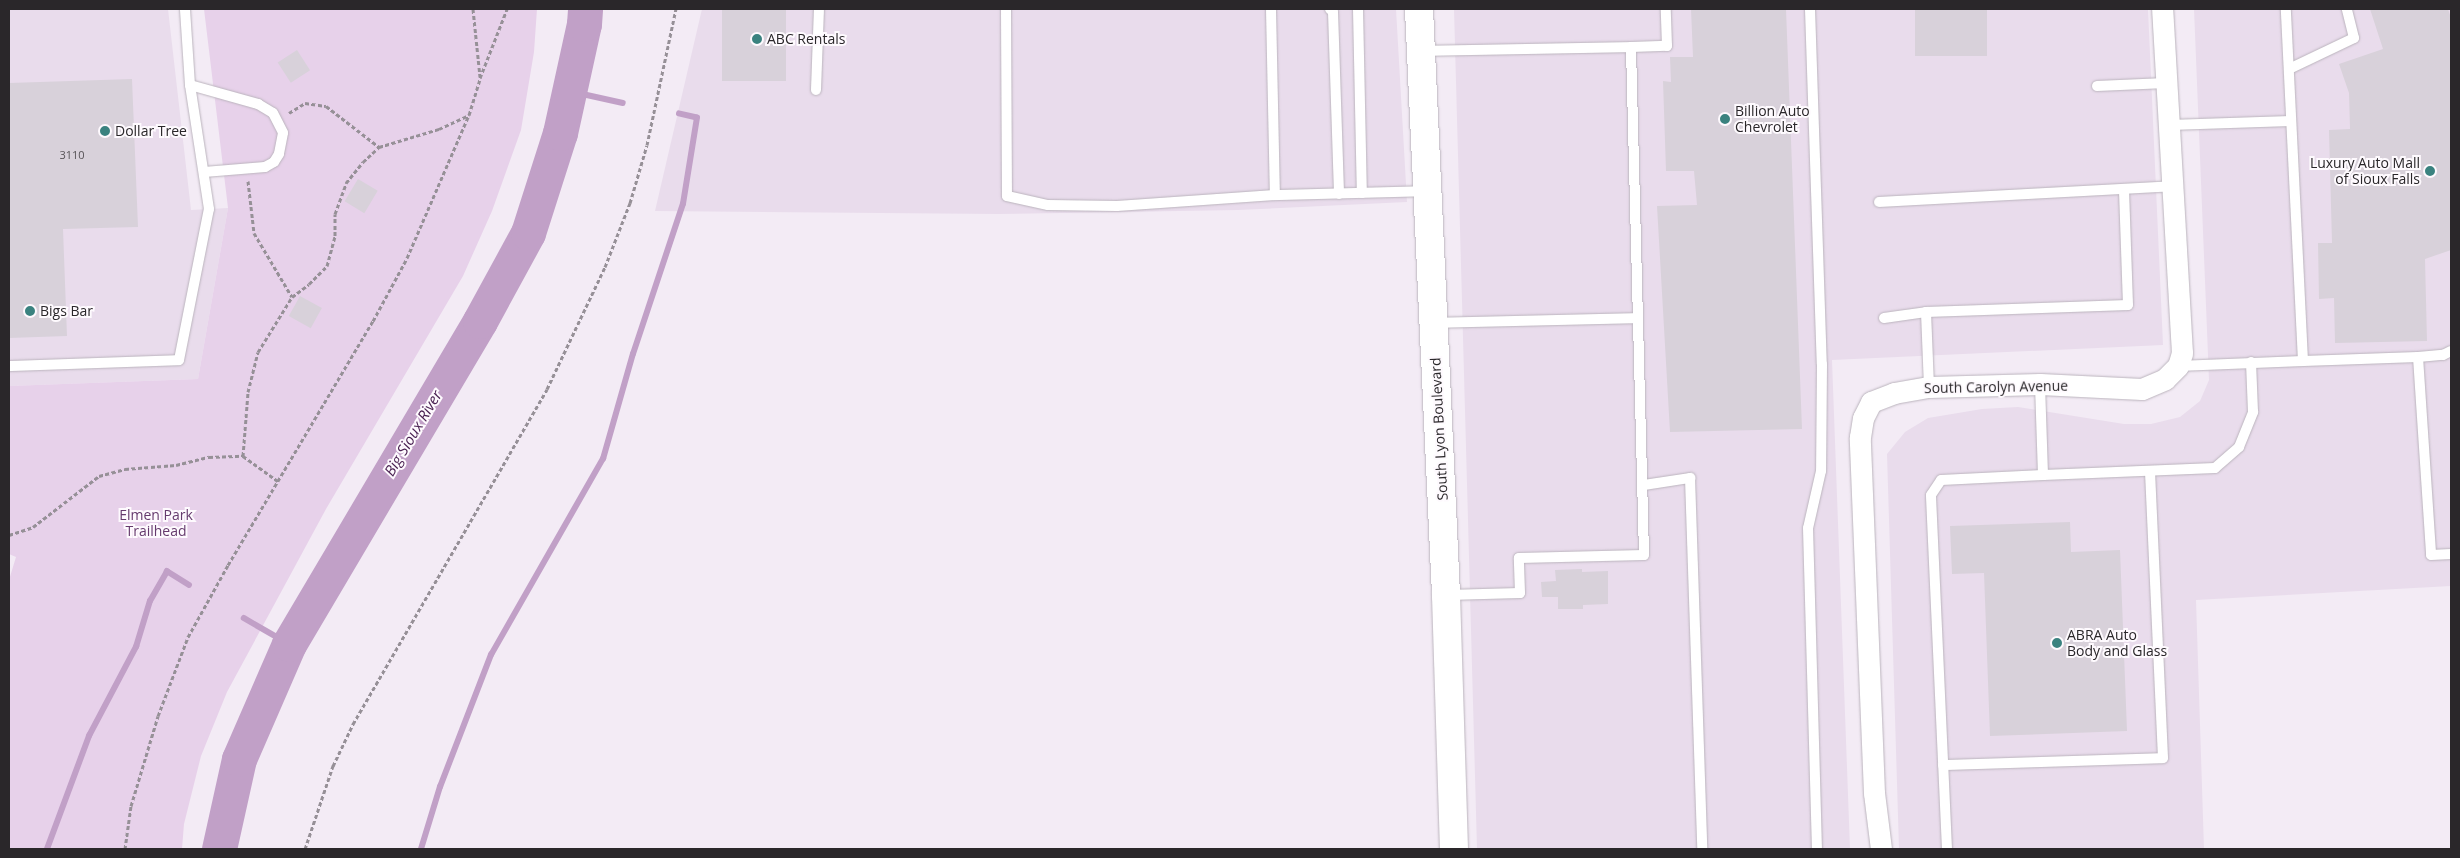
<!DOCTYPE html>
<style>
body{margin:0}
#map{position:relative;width:2460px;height:858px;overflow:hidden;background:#f3ebf5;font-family:"Open Sans",sans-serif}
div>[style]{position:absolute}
.built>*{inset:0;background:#e9dcec}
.green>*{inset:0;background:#e7d1ea}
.stream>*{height:5.5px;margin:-2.75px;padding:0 2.75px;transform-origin:2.75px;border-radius:2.75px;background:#c1a0c7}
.river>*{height:35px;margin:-17.5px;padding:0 17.5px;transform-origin:17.5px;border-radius:17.5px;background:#c1a0c7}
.building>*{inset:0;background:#d8d1da;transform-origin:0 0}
.path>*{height:3px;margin-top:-1.5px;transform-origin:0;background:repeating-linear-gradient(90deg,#969097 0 4px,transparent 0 6.5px)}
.roads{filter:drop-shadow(0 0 1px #bbb4bd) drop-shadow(0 0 1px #bbb4bd)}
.lane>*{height:10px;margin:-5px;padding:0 5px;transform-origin:5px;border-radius:5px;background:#fff}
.street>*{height:21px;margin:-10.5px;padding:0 10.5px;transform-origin:10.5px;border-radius:10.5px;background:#fff}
.secondary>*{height:28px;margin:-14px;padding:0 14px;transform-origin:14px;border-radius:14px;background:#fff}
.dots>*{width:14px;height:14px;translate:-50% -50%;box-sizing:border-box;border:2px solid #fefafe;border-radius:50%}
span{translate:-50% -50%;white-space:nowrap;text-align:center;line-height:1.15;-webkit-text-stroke:4px #fefafe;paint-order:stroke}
.number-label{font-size:11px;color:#565256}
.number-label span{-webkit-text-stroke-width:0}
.poi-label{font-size:14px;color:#2a272a}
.left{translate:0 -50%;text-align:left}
.right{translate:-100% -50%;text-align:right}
.street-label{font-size:14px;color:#2a272a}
.park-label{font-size:14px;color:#653a6d}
.water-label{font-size:15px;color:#4a2152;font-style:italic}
.frame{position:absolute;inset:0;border:10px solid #2a272a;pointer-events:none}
</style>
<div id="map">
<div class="built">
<div style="clip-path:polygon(9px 9px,168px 9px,191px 210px,228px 208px,198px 379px,9px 386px)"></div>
<div style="clip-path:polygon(702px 9px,1396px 9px,1407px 202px,1238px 210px,998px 214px,655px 211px)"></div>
<div style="clip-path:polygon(1454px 9px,2148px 9px,2163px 345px,1832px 360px,1850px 849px,1477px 849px)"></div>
<div style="clip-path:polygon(2194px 9px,2451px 9px,2451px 586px,2196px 600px,2204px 849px,1899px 849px,1887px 454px,1905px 432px,1928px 418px,1982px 409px,2018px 407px,2124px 424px,2151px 424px,2180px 417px,2200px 401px,2209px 380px)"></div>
</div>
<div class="green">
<div style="clip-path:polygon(204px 9px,537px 9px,534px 52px,521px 130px,492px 211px,463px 276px,326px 509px,227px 692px,201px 756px,184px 824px,182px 849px,9px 849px,9px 580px,16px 557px,9px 554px,9px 386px,198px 379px,228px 208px)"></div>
</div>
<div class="stream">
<div style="left:569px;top:91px;width:55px;rotate:12.5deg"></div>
<div style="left:244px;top:618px;width:52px;rotate:30deg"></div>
<div style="left:47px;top:849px;width:121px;rotate:-69.6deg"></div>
<div style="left:89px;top:736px;width:101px;rotate:-62.2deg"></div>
<div style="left:136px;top:647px;width:48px;rotate:-73.1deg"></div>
<div style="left:150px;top:601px;width:34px;rotate:-60deg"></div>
<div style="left:167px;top:571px;width:26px;rotate:32deg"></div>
<div style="left:421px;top:849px;width:65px;rotate:-73deg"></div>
<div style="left:440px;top:787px;width:142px;rotate:-68.9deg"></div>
<div style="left:491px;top:655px;width:226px;rotate:-60.3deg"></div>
<div style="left:603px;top:459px;width:109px;rotate:-74.1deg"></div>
<div style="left:633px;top:354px;width:158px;rotate:-71.6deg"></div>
<div style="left:683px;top:204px;width:87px;rotate:-80.8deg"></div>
<div style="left:697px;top:118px;width:18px;rotate:-167deg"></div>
</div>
<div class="river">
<div style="left:219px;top:849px;width:92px;rotate:-77.5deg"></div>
<div style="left:239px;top:759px;width:125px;rotate:-66.5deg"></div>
<div style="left:289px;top:644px;width:375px;rotate:-59.4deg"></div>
<div style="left:480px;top:321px;width:100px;rotate:-61.4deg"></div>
<div style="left:528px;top:233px;width:105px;rotate:-72.3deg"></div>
<div style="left:560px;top:133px;width:112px;rotate:-77.6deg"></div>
<div style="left:584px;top:24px;width:15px;rotate:-86deg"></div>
</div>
<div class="building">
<div style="left:722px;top:9px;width:64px;height:72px"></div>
<div style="clip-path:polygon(1691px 9px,1786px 9px,1802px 429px,1670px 432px,1657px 206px,1697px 205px,1694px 171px,1666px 171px,1663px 81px,1671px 82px,1670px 57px,1693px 57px)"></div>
<div style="left:1915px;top:9px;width:72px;height:47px"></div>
<div style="clip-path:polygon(2370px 9px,2448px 9px,2451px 18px,2451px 250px,2425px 259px,2427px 341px,2335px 343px,2334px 298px,2319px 299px,2318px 243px,2332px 243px,2329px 130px,2350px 129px,2349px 93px,2339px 64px,2383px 49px)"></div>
<div style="left:297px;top:50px;width:24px;height:23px;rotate:57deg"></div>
<div style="clip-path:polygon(132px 79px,138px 227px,63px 229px,67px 336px,9px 338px,9px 83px)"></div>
<div style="left:358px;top:179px;width:23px;height:26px;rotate:31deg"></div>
<div style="left:300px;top:296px;width:25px;height:23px;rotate:29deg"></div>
<div style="clip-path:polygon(2070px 522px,2071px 552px,2120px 550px,2127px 731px,1990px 736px,1984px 573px,1952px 574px,1950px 526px)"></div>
<div style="clip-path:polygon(1582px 569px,1582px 572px,1608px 571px,1608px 604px,1583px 605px,1583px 609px,1558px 609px,1558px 597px,1542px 597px,1541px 582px,1556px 581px,1555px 570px)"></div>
</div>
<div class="path">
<div style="left:473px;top:9px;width:68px;rotate:84.1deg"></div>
<div style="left:289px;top:113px;width:19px;rotate:-32deg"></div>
<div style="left:305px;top:103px;width:21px;rotate:8deg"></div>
<div style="left:326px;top:106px;width:67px;rotate:37.7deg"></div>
<div style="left:248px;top:181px;width:52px;rotate:83.4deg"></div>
<div style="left:254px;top:233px;width:74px;rotate:59.3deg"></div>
<div style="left:243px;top:456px;width:64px;rotate:-85.5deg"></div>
<div style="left:248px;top:392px;width:41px;rotate:-76deg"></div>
<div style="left:258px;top:352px;width:65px;rotate:-58.3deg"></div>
<div style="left:292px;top:297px;width:21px;rotate:-37deg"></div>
<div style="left:309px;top:284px;width:25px;rotate:-45deg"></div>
<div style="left:327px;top:266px;width:31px;rotate:-75deg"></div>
<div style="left:335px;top:236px;width:22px;rotate:-90deg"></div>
<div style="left:335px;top:214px;width:33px;rotate:-70deg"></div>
<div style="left:346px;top:183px;width:27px;rotate:-51deg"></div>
<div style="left:363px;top:162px;width:22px;rotate:-43deg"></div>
<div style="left:379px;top:147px;width:63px;rotate:-16.7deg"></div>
<div style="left:439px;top:129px;width:33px;rotate:-25deg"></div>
<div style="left:9px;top:535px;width:25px;rotate:-18deg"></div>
<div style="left:33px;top:527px;width:83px;rotate:-37.7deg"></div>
<div style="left:99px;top:476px;width:27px;rotate:-15deg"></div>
<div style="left:125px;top:469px;width:51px;rotate:-4.5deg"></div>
<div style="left:176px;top:465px;width:34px;rotate:-14deg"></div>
<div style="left:209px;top:457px;width:34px;rotate:-2deg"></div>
<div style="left:243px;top:456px;width:44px;rotate:35.8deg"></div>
<div style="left:125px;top:849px;width:43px;rotate:-82.1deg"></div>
<div style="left:131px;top:806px;width:94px;rotate:-73.3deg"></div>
<div style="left:158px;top:716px;width:85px;rotate:-69.2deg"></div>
<div style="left:188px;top:637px;width:82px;rotate:-60.9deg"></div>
<div style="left:228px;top:565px;width:284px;rotate:-59.3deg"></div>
<div style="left:373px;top:321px;width:72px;rotate:-61.6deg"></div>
<div style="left:407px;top:258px;width:156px;rotate:-66.6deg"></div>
<div style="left:469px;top:115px;width:39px;rotate:-73deg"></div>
<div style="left:480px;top:78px;width:74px;rotate:-68.6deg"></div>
<div style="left:305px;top:849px;width:88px;rotate:-71.4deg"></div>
<div style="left:333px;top:766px;width:47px;rotate:-64.5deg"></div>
<div style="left:353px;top:724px;width:387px;rotate:-59.9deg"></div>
<div style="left:547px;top:389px;width:135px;rotate:-64.6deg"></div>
<div style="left:605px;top:267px;width:69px;rotate:-68.7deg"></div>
<div style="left:630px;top:203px;width:60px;rotate:-73.7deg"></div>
<div style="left:647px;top:145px;width:139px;rotate:-78deg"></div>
</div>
<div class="roads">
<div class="lane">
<div style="left:1006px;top:9px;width:187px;rotate:89.7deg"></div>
<div style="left:1007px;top:196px;width:42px;rotate:12.4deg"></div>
<div style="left:1048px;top:205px;width:69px;rotate:0.8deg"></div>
<div style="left:1117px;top:206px;width:158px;rotate:-4deg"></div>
<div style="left:1271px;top:9px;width:186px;rotate:88.8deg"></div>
<div style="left:1275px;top:195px;width:152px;rotate:-1.5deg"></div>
<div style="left:1330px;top:9px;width:4px;rotate:45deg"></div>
<div style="left:1333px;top:12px;width:182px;rotate:88.1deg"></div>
<div style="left:1358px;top:9px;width:184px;rotate:88.8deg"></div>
<div style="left:1810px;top:9px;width:355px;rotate:88.1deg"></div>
<div style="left:1822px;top:364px;width:107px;rotate:90.5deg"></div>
<div style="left:1821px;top:471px;width:58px;rotate:102.8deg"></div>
<div style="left:1808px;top:528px;width:321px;rotate:88.4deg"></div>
<div style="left:1422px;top:51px;width:209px;rotate:-1.1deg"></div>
<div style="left:2289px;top:69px;width:72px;rotate:-25.5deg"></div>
<div style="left:2354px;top:38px;width:30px;rotate:-104deg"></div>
<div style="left:190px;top:85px;width:71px;rotate:15.6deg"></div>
<div style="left:258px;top:104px;width:17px;rotate:31deg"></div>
<div style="left:273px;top:113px;width:22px;rotate:63deg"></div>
<div style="left:283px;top:133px;width:21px;rotate:101deg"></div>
<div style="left:279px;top:154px;width:9px;rotate:122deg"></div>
<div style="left:274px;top:162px;width:10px;rotate:151deg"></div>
<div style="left:265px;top:167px;width:61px;rotate:175.3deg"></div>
<div style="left:2097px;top:86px;width:69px;rotate:-2.5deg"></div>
<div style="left:816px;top:90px;width:81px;rotate:-87.9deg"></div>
<div style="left:2169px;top:125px;width:122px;rotate:-1.9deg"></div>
<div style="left:1879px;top:202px;width:293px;rotate:-3.1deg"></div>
<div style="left:1926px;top:312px;width:202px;rotate:-2deg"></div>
<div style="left:2128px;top:305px;width:116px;rotate:-92deg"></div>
<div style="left:1884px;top:318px;width:42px;rotate:-8.1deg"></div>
<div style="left:1926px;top:312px;width:75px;rotate:87.7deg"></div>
<div style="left:1434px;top:323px;width:204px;rotate:-1.4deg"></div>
<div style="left:2418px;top:357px;width:25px;rotate:-5deg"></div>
<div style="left:2443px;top:355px;width:9px;rotate:-27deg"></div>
<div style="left:2303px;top:361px;width:115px;rotate:-2deg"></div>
<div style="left:2418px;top:357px;width:198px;rotate:86.2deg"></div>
<div style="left:2431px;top:555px;width:20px;rotate:-3deg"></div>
<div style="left:9px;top:366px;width:170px;rotate:-2deg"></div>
<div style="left:179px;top:360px;width:154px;rotate:-78.8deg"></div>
<div style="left:209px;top:209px;width:125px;rotate:-98.7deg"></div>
<div style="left:190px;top:85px;width:76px;rotate:-93.8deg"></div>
<div style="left:2178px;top:366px;width:125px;rotate:-2.3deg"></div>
<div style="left:2303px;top:361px;width:352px;rotate:-92.8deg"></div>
<div style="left:2043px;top:475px;width:172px;rotate:-2.3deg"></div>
<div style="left:2215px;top:468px;width:32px;rotate:-41deg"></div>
<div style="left:2239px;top:447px;width:38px;rotate:-68deg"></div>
<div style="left:2253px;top:412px;width:50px;rotate:-92.3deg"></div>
<div style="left:1644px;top:485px;width:47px;rotate:-8.7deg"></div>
<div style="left:1690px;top:478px;width:371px;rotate:88.1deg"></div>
<div style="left:1447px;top:595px;width:73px;rotate:-1.6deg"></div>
<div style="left:1520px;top:593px;width:35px;rotate:-92deg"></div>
<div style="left:1519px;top:558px;width:125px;rotate:-1.4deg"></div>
<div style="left:1644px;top:555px;width:508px;rotate:-91.47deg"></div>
<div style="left:1631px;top:47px;width:36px;rotate:-2deg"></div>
<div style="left:1667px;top:46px;width:37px;rotate:-92deg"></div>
<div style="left:1943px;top:765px;width:220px;rotate:-1.8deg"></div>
<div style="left:2163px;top:758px;width:287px;rotate:-92.6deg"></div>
<div style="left:1947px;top:849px;width:354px;rotate:-92.6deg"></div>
<div style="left:1931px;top:495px;width:18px;rotate:-56deg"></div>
<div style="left:1941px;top:480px;width:102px;rotate:-2.8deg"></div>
<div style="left:2043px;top:475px;width:91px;rotate:-91.9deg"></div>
</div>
<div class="street">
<div style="left:1881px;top:849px;width:56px;rotate:-97.1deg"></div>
<div style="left:1874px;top:793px;width:356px;rotate:-92.3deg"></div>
<div style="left:1860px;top:437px;width:19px;rotate:-81deg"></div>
<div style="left:1863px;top:418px;width:18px;rotate:-63deg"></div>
<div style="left:1871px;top:402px;width:25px;rotate:-21deg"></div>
<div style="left:1894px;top:393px;width:36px;rotate:-10deg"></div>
<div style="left:1929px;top:387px;width:111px;rotate:-1.5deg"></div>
<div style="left:2040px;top:384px;width:102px;rotate:2.8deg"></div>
<div style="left:2142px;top:389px;width:25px;rotate:-23deg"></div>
<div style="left:2165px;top:379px;width:18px;rotate:-45deg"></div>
<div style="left:2178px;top:366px;width:14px;rotate:-73deg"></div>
<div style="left:2182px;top:353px;width:345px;rotate:-93.3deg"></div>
</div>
<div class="secondary">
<div style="left:1419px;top:9px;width:587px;rotate:87.36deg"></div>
<div style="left:1446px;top:595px;width:254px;rotate:88.2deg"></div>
</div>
</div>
<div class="dots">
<div style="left:757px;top:39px;background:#3a827f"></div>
<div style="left:1725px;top:119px;background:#3a827f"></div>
<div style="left:105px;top:131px;background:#3a827f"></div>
<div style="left:2430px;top:171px;background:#3a827f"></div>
<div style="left:30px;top:311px;background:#3a827f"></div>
<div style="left:2057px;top:643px;background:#3a827f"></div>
</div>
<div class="number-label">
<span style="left:72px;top:155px">3110</span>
</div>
<div class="poi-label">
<span class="left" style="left:767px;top:39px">ABC Rentals</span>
<span class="left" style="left:1735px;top:119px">Billion Auto<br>Chevrolet</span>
<span class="left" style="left:115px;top:131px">Dollar Tree</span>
<span class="right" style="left:2420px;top:171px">Luxury Auto Mall<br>of Sioux Falls</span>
<span class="left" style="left:40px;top:311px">Bigs Bar</span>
<span class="left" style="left:2067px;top:643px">ABRA Auto<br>Body and Glass</span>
</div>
<div class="street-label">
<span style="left:1996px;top:387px;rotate:-1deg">South Carolyn Avenue</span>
<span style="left:1439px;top:429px;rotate:-93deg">South Lyon Boulevard</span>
</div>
<div class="park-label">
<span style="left:156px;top:523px">Elmen Park<br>Trailhead</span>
</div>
<div class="water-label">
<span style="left:413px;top:433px;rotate:-59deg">Big Sioux River</span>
</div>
<div class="frame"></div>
</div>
